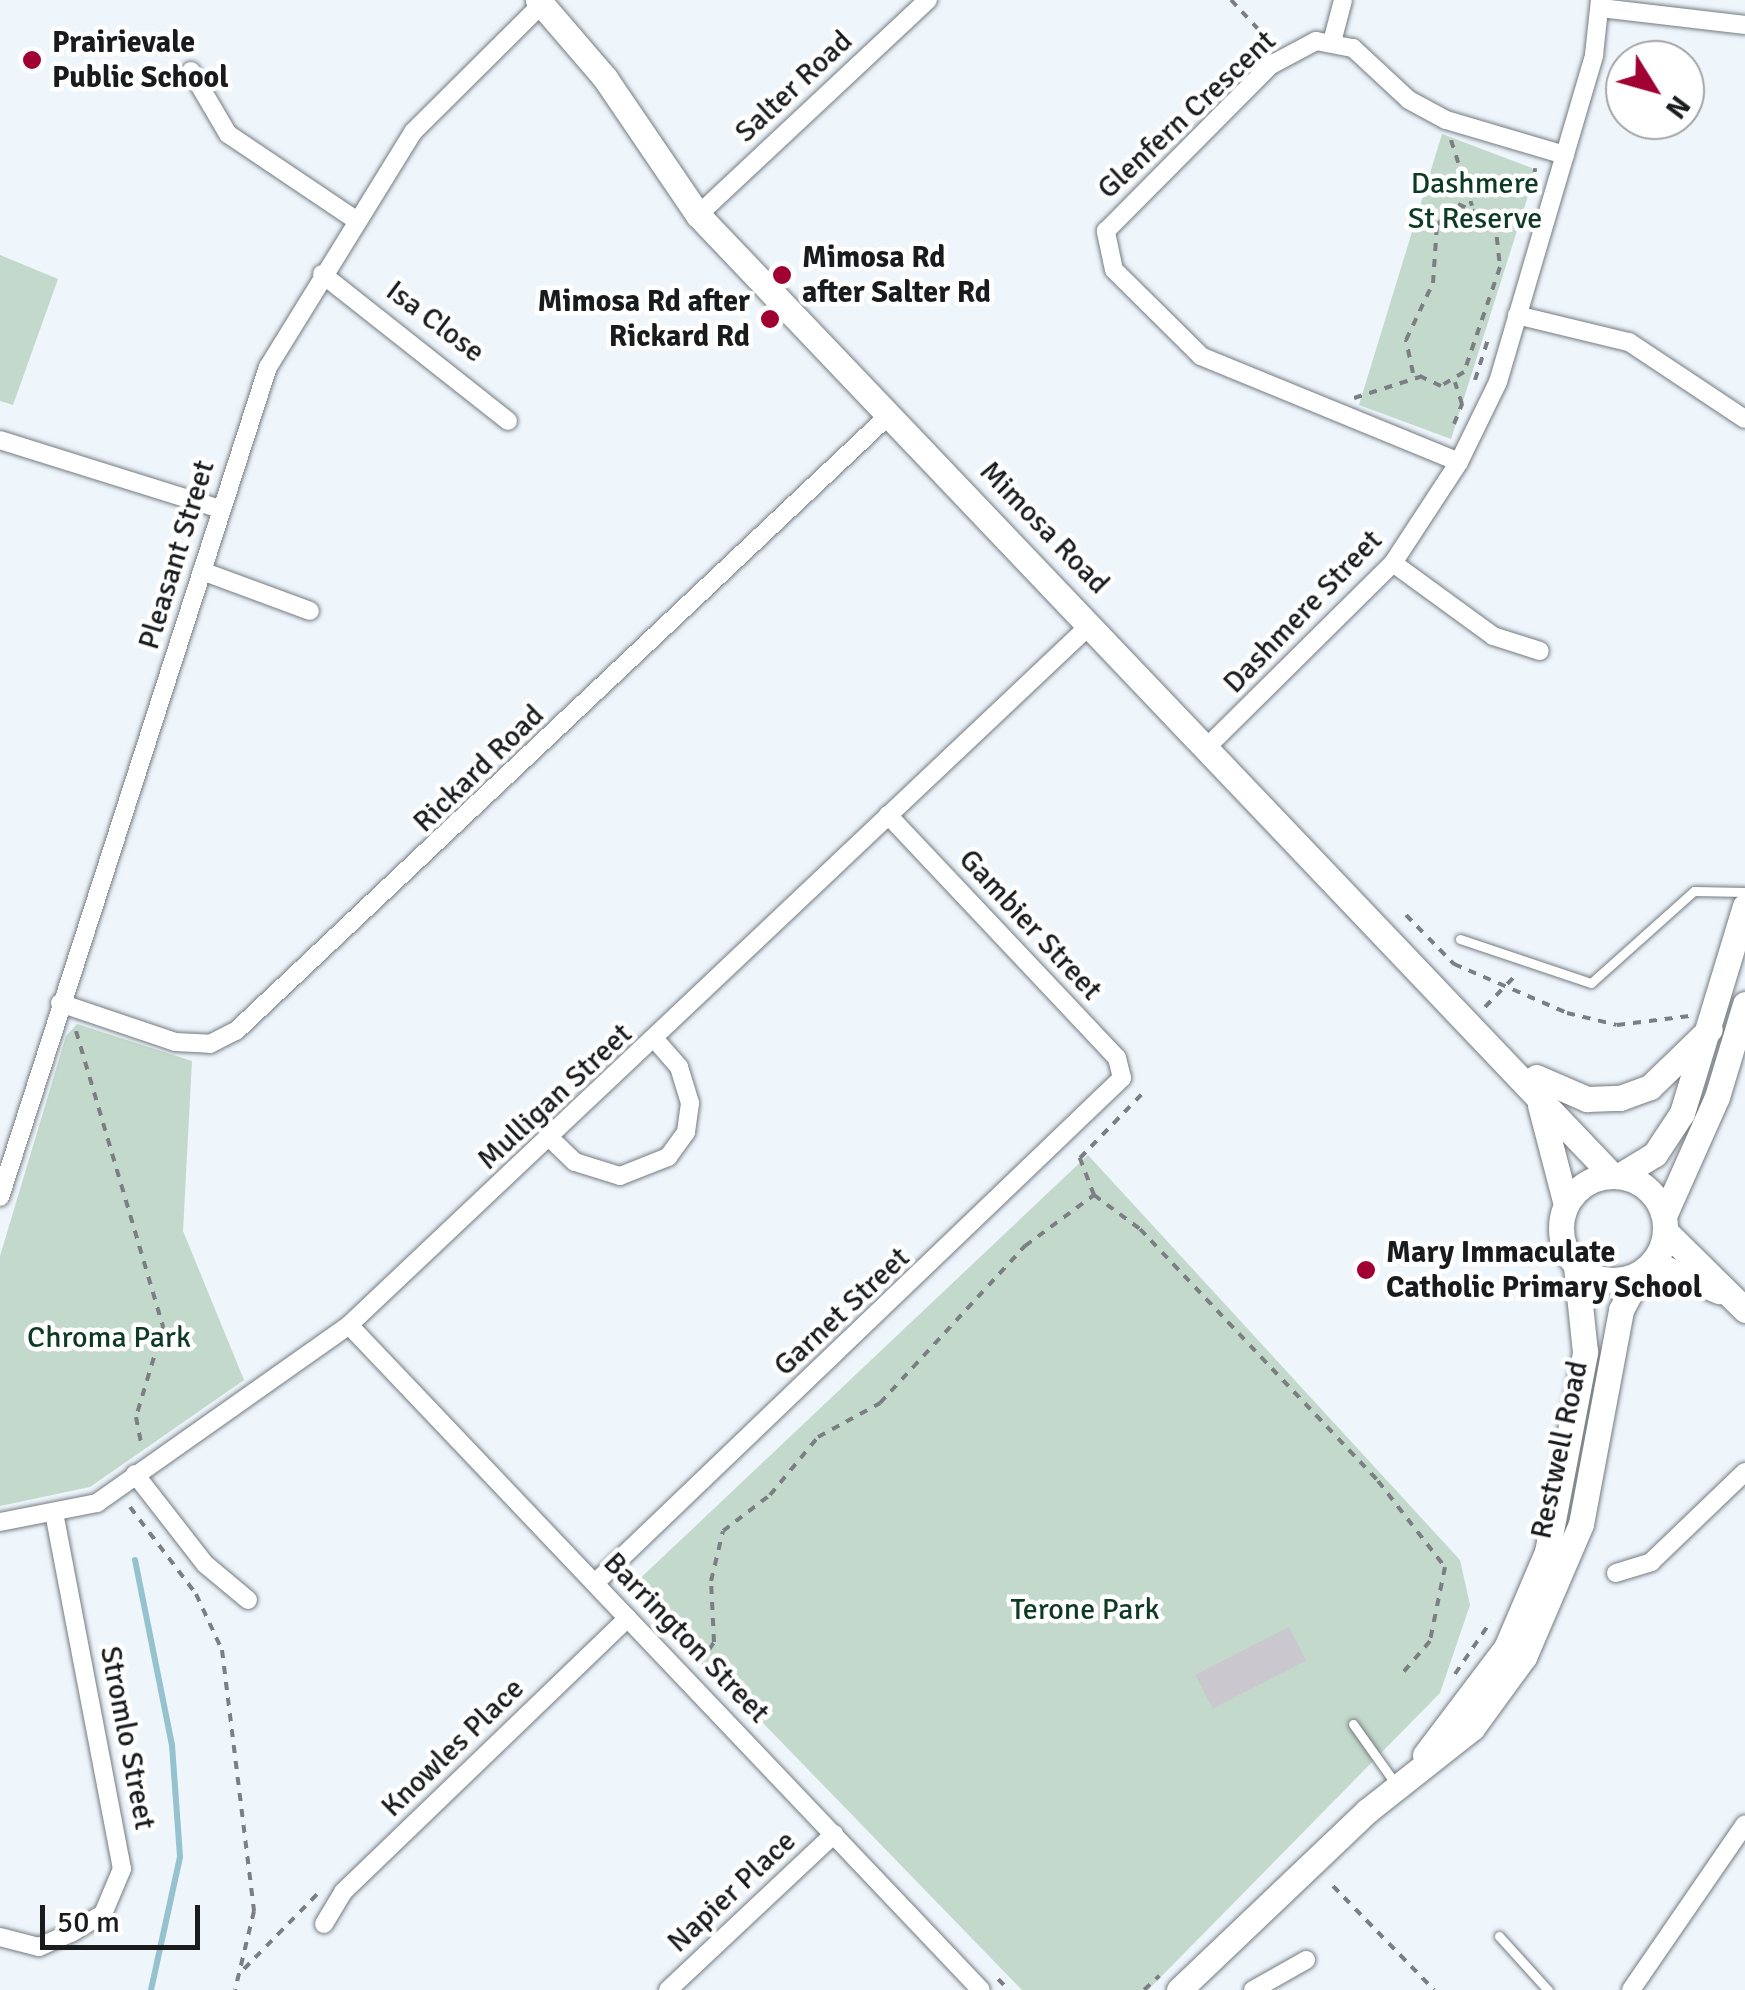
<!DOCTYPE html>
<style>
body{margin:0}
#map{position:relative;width:1745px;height:1990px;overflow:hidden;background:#eef5fb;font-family:Signika,sans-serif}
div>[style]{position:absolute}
.green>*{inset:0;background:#c3d9cb}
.stream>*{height:6px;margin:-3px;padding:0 3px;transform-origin:3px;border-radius:3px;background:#95c2ce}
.building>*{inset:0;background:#cac7cf;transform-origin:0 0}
.path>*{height:4px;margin-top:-2px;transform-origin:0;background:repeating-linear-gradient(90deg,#7b7f83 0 8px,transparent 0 16px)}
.roads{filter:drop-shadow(0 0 2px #747b80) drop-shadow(0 0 2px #747b80)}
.service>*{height:9px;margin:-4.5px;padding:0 4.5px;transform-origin:4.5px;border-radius:4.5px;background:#fff}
.minor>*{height:18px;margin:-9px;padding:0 9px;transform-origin:9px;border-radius:9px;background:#fff}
.secondary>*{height:25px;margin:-12.5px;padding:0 12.5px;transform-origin:12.5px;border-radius:12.5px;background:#fff}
.secondary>.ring{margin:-12.5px;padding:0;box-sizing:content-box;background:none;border:25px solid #fff;border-radius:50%}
.dots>*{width:28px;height:28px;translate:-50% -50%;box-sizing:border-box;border:5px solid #fff;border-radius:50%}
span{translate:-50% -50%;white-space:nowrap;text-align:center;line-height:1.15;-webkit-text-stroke:9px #fff;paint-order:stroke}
.poi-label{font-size:30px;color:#191b1d;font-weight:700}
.left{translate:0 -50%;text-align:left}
.right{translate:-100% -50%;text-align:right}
.street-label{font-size:30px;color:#191b1d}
.park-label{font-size:30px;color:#0d3a24}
.north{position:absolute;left:1605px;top:40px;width:100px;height:100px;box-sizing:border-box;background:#fff;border:2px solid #a3a4a5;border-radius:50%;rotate:127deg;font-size:28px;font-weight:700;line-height:40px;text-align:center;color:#191b1d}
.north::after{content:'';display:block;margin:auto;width:35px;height:45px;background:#a10033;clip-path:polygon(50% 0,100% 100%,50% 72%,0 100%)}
.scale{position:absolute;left:40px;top:1905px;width:160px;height:45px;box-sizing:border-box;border:5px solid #191b1d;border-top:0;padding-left:12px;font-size:30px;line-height:35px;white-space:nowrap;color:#191b1d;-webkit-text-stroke:8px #fff;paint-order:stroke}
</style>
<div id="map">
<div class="green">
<div style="clip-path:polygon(1442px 134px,1532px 168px,1534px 177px,1451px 439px,1359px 405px)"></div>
<div style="clip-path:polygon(0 255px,58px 279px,13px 405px,0 401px)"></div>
<div style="clip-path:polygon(77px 1024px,192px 1061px,183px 1231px,244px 1380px,90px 1487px,0 1506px,0 1256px,66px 1036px)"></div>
<div style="clip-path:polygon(1088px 1155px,1460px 1560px,1470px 1605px,1440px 1693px,1148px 1990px,1022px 1990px,631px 1587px)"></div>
</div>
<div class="stream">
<div style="left:135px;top:1560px;width:189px;rotate:78.7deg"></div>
<div style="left:172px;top:1745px;width:112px;rotate:85.9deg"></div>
<div style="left:180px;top:1857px;width:136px;rotate:102.3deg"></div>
</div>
<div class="building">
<div style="left:1289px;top:1627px;width:38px;height:105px;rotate:63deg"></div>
</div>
<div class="path">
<div style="left:1231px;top:0;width:62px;rotate:47deg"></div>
<div style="left:1451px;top:140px;width:69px;rotate:72.3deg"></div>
<div style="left:1533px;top:188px;width:20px;rotate:-84deg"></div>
<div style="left:1458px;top:204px;width:41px;rotate:24.7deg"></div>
<div style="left:1495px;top:221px;width:46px;rotate:83.8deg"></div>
<div style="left:1500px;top:267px;width:111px;rotate:108.9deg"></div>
<div style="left:1464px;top:372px;width:27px;rotate:149deg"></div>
<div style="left:1441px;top:386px;width:31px;rotate:-155deg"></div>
<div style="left:1413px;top:373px;width:34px;rotate:-102deg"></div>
<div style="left:1406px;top:340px;width:63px;rotate:-64.7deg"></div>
<div style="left:1433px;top:283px;width:58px;rotate:-86.1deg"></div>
<div style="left:1437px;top:225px;width:30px;rotate:-45deg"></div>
<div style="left:1475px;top:380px;width:46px;rotate:-72.3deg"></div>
<div style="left:1354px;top:398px;width:69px;rotate:-17.7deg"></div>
<div style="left:1454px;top:424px;width:22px;rotate:-68deg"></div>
<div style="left:1462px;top:404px;width:23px;rotate:-108deg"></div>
<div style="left:1406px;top:915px;width:69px;rotate:45.6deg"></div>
<div style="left:1454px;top:964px;width:123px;rotate:23.4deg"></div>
<div style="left:1567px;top:1013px;width:51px;rotate:13.5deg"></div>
<div style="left:1617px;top:1025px;width:73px;rotate:-7.1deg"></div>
<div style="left:1485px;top:1007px;width:45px;rotate:-45.9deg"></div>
<div style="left:76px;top:1031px;width:309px;rotate:73.6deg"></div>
<div style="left:163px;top:1327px;width:94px;rotate:106.7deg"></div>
<div style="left:136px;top:1417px;width:31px;rotate:79deg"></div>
<div style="left:1094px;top:1195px;width:40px;rotate:-111deg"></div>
<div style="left:1080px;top:1158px;width:93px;rotate:-45.9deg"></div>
<div style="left:130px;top:1507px;width:109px;rotate:52.8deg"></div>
<div style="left:196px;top:1594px;width:62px;rotate:65.1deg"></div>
<div style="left:222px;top:1650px;width:263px;rotate:83deg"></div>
<div style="left:254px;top:1911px;width:81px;rotate:103.5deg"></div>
<div style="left:686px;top:1648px;width:35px;rotate:47deg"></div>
<div style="left:700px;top:1663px;width:25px;rotate:-56deg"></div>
<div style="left:714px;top:1642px;width:61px;rotate:-92.8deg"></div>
<div style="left:711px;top:1581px;width:51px;rotate:-76.5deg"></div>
<div style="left:723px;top:1531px;width:59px;rotate:-37.5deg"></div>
<div style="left:770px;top:1495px;width:75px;rotate:-50.4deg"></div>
<div style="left:818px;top:1437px;width:71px;rotate:-28.7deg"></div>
<div style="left:880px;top:1403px;width:214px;rotate:-47.3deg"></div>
<div style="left:1025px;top:1246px;width:86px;rotate:-36.5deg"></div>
<div style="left:1094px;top:1195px;width:57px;rotate:36.5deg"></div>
<div style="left:1140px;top:1229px;width:347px;rotate:46.6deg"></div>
<div style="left:1378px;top:1481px;width:109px;rotate:52.1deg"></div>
<div style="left:1445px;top:1567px;width:76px;rotate:101.5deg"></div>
<div style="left:1430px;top:1641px;width:46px;rotate:130.6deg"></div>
<div style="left:1455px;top:1674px;width:64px;rotate:-55.8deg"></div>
<div style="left:1333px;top:1886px;width:145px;rotate:45.8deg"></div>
<div style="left:244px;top:1969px;width:110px;rotate:-45.7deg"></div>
<div style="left:998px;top:1979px;width:16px;rotate:45deg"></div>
<div style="left:1144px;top:1990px;width:21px;rotate:-43deg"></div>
</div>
<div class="roads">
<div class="service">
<div style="left:1460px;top:939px;width:138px;rotate:18.6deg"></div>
<div style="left:1591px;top:983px;width:138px;rotate:-41.8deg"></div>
<div style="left:1694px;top:891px;width:51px;rotate:1.1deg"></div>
<div style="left:1353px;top:1724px;width:72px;rotate:54.6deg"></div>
<div style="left:1499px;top:1936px;width:73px;rotate:47.8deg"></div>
</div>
<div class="minor">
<div style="left:1601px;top:8px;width:145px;rotate:6.7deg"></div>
<div style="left:1332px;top:42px;width:43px;rotate:-75.3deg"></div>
<div style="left:191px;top:71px;width:73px;rotate:59.6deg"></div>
<div style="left:228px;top:134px;width:154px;rotate:33.9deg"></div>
<div style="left:698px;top:215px;width:315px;rotate:-43.1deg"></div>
<div style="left:322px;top:274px;width:237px;rotate:38.3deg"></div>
<div style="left:1517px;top:315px;width:115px;rotate:13.6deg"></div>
<div style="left:1629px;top:342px;width:139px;rotate:33.6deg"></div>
<div style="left:0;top:440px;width:231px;rotate:17.4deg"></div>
<div style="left:1459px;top:462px;width:279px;rotate:-157.7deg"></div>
<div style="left:1201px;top:356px;width:122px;rotate:-135.3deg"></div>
<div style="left:1114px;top:270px;width:40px;rotate:-102deg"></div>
<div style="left:1106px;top:231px;width:234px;rotate:-45.2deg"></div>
<div style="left:1271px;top:65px;width:51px;rotate:-28.1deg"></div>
<div style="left:1316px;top:41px;width:38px;rotate:11deg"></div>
<div style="left:1353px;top:48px;width:76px;rotate:42.9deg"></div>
<div style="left:1409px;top:100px;width:42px;rotate:28.4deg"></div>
<div style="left:1446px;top:120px;width:124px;rotate:16.4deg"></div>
<div style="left:1393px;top:563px;width:124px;rotate:36.1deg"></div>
<div style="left:1493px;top:636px;width:49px;rotate:17.7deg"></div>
<div style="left:202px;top:571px;width:115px;rotate:20.3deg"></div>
<div style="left:1207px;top:747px;width:262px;rotate:-44.7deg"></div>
<div style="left:1393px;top:563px;width:121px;rotate:-56.8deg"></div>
<div style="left:1459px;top:462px;width:89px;rotate:-64deg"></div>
<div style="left:1498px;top:382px;width:341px;rotate:-73.6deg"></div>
<div style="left:1594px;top:55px;width:55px;rotate:-83.8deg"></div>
<div style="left:60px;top:1003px;width:121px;rotate:18.7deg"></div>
<div style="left:175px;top:1042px;width:35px;rotate:3deg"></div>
<div style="left:210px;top:1044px;width:29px;rotate:-27deg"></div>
<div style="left:236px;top:1031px;width:898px;rotate:-43.33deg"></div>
<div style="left:551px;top:1139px;width:33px;rotate:44deg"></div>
<div style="left:575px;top:1162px;width:47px;rotate:17.3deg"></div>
<div style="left:620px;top:1176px;width:52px;rotate:-21.6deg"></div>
<div style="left:668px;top:1157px;width:31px;rotate:-54deg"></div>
<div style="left:686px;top:1132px;width:29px;rotate:-82deg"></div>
<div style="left:690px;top:1103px;width:38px;rotate:-107deg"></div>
<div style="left:679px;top:1067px;width:35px;rotate:-131deg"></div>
<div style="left:0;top:1197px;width:872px;rotate:-72.11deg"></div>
<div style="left:268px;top:367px;width:276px;rotate:-58.3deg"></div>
<div style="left:413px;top:132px;width:182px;rotate:-44.8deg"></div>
<div style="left:349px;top:1325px;width:917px;rotate:46.46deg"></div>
<div style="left:135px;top:1474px;width:114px;rotate:52.1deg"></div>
<div style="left:205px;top:1564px;width:56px;rotate:39.9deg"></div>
<div style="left:0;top:1522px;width:99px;rotate:-11.1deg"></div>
<div style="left:97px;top:1503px;width:309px;rotate:-35.2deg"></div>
<div style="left:349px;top:1325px;width:1021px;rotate:-43.37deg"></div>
<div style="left:1616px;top:1573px;width:37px;rotate:-17deg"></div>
<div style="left:1651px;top:1562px;width:130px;rotate:-43.8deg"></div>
<div style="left:595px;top:1583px;width:730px;rotate:-43.78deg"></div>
<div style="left:1122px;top:1078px;width:21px;rotate:-104deg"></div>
<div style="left:1117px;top:1058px;width:334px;rotate:-133.3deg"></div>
<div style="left:324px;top:1924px;width:37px;rotate:-59deg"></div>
<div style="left:343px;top:1892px;width:395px;rotate:-43.9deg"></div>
<div style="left:0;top:1937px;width:40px;rotate:14.4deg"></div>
<div style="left:39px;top:1947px;width:35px;rotate:-24deg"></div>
<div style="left:71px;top:1933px;width:37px;rotate:-31deg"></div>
<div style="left:103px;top:1914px;width:49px;rotate:-67.1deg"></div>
<div style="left:122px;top:1869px;width:357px;rotate:-100.8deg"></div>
<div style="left:668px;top:1990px;width:228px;rotate:-43.2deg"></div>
<div style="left:1253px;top:1990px;width:61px;rotate:-29.5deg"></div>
<div style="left:1631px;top:1990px;width:201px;rotate:-55.5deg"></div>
</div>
<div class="secondary">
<div style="left:538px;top:0;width:103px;rotate:49.3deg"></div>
<div style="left:605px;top:78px;width:166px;rotate:55.8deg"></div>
<div style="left:698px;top:215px;width:1326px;rotate:46.41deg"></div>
<div style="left:1536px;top:1077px;width:56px;rotate:23.3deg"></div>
<div style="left:1587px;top:1099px;width:33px;rotate:-2deg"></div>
<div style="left:1620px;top:1098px;width:32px;rotate:-20deg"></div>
<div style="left:1650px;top:1087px;width:83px;rotate:-44deg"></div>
<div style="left:1540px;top:1105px;width:103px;rotate:75.4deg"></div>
<div class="ring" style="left:1561px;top:1176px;width:79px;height:79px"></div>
<div style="left:1619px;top:1176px;width:42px;rotate:-31.4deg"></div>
<div style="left:1655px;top:1154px;width:49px;rotate:-56.6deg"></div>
<div style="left:1682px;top:1113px;width:216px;rotate:-73.1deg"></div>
<div style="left:1664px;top:1216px;width:130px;rotate:-66deg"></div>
<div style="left:1717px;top:1097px;width:97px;rotate:-73.2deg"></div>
<div style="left:1666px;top:1232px;width:111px;rotate:44.6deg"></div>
<div style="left:1653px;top:1263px;width:72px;rotate:23deg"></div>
<div style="left:1425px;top:1755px;width:134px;rotate:-52.9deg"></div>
<div style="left:1506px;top:1648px;width:104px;rotate:-66.9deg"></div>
<div style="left:1547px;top:1552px;width:204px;rotate:-79.2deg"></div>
<div style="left:1585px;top:1352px;width:86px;rotate:-96deg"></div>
<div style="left:1179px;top:1990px;width:260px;rotate:-43.6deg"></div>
<div style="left:1367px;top:1811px;width:134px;rotate:-38.3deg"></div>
<div style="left:1472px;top:1728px;width:88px;rotate:-53.8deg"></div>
<div style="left:1524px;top:1657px;width:145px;rotate:-66.8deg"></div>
<div style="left:1581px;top:1524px;width:218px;rotate:-79.4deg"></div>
<div style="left:1621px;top:1310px;width:41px;rotate:-62.2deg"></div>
</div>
</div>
<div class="dots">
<div style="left:32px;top:60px;background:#a10033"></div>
<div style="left:782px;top:275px;background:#a10033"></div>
<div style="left:770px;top:319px;background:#a10033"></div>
<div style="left:1366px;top:1270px;background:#a10033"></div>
</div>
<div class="poi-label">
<span class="left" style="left:52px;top:60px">Prairievale<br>Public School</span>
<span class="left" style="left:802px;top:275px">Mimosa Rd<br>after Salter Rd</span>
<span class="right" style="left:750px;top:319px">Mimosa Rd after<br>Rickard Rd</span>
<span class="left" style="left:1386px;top:1270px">Mary Immaculate<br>Catholic Primary School</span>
</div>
<div class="street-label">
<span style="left:794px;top:87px;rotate:-43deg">Salter Road</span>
<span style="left:1187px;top:115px;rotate:-43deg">Glenfern Crescent</span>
<span style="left:435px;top:322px;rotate:37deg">Isa Close</span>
<span style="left:1044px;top:528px;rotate:46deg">Mimosa Road</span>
<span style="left:177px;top:555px;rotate:-73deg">Pleasant Street</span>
<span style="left:1303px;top:612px;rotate:-46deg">Dashmere Street</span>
<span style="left:479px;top:769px;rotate:-44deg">Rickard Road</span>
<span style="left:1030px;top:925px;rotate:47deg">Gambier Street</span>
<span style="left:555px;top:1097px;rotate:-43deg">Mulligan Street</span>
<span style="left:842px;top:1312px;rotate:-43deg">Garnet Street</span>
<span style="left:1560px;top:1450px;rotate:-78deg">Restwell Road</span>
<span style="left:686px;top:1638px;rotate:46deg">Barrington Street</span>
<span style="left:127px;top:1738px;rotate:79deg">Stromlo Street</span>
<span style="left:453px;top:1748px;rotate:-44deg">Knowles Place</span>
<span style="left:732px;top:1892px;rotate:-43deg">Napier Place</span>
</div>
<div class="park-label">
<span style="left:1475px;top:201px">Dashmere<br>St Reserve</span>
<span style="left:109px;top:1338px">Chroma Park</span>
<span style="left:1085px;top:1610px">Terone Park</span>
</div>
<div class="north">N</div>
<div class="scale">50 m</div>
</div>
